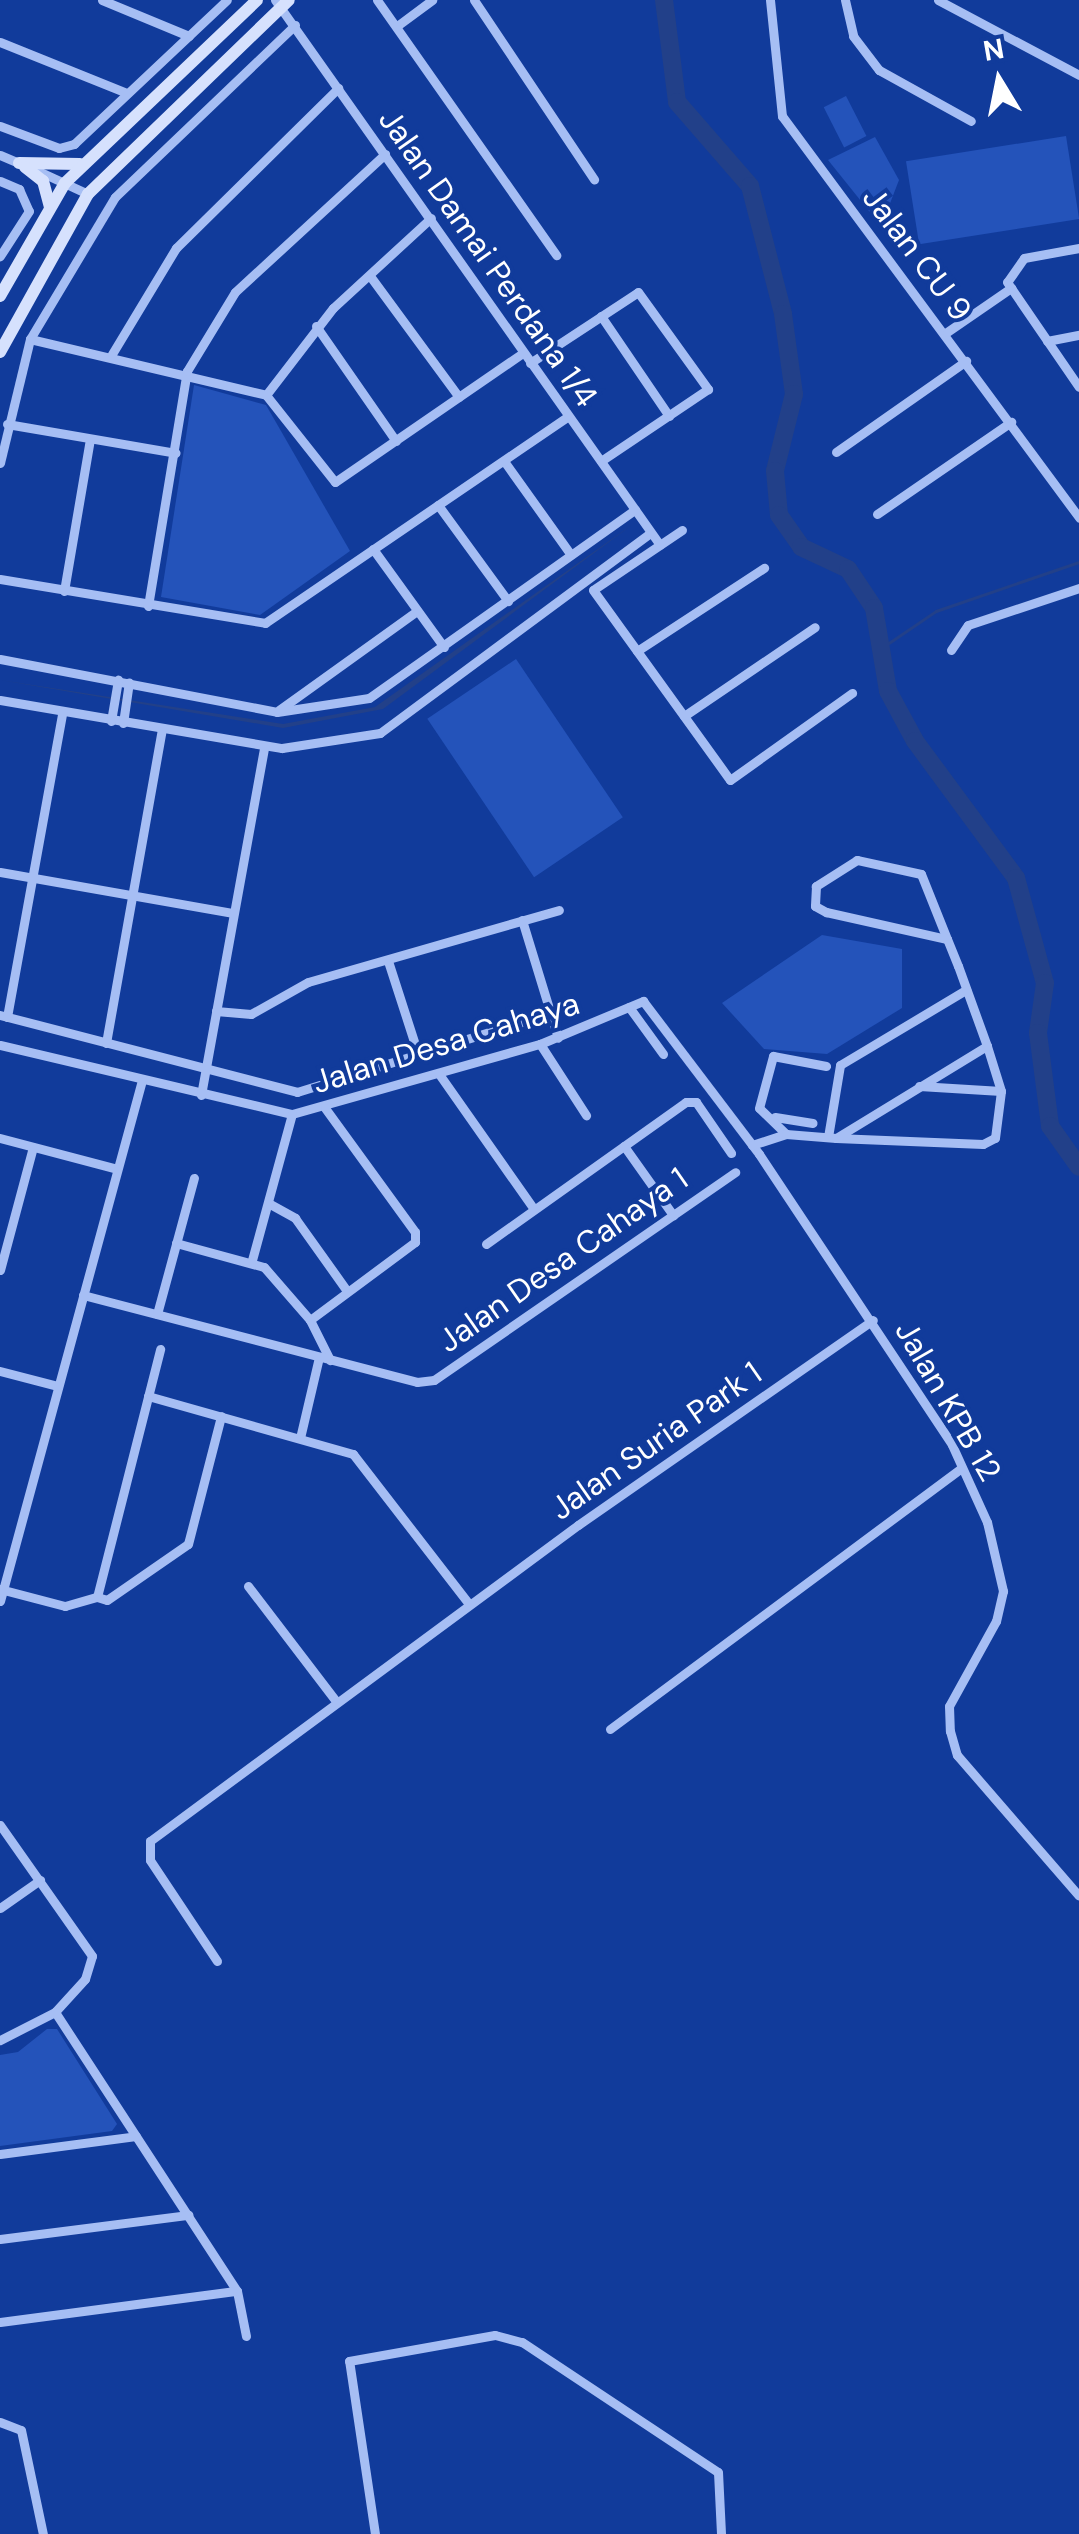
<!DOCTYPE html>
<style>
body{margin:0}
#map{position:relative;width:1079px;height:2534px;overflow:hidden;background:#113b9b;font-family:"DM Sans",sans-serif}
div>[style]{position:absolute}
.green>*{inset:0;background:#2453ba;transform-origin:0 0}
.water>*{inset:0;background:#224089}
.stream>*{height:2.5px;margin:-1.25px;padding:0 1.25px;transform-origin:1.25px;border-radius:1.25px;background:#224089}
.river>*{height:18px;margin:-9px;padding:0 9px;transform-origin:9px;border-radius:9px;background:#224089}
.minor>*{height:9px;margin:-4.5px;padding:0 4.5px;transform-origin:4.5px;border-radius:4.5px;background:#a6bef4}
.secondary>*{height:12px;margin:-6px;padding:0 6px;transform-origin:6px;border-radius:6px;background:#d6e1fd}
span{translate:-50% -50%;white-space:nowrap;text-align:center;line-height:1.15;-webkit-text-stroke:8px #113b9b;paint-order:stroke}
.street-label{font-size:32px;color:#fff}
.north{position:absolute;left:949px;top:30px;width:100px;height:100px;-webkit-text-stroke:8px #113b9b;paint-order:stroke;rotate:350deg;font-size:28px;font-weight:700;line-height:40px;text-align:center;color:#fff}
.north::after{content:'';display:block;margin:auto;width:35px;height:45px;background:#fff;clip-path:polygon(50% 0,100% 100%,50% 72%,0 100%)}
</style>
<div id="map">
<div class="green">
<div style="left:846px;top:96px;width:45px;height:25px;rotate:63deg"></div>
<div style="left:1066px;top:136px;width:84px;height:162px;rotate:81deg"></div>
<div style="clip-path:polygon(875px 137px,899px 180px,889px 206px,873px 216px,828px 160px)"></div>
<div style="clip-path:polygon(194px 385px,266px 405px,350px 551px,260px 615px,161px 597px)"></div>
<div style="left:516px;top:659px;width:191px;height:107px;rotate:56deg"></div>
<div style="clip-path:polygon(822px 935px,902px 949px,902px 1008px,827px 1054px,764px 1049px,722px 1003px)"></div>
<div style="clip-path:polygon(47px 2029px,57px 2029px,117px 2124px,112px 2131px,0 2146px,0 2055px,18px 2052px)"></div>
</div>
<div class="water">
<div style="clip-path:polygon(636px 522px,383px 709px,283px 728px,0 680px,283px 724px,375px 707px)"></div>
</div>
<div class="stream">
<div style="left:877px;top:651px;width:71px;rotate:-34.1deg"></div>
<div style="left:936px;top:611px;width:151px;rotate:-18.9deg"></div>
</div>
<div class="river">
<div style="left:664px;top:0;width:103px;rotate:82.7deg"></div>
<div style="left:677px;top:102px;width:111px;rotate:49deg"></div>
<div style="left:750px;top:186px;width:132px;rotate:75.5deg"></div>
<div style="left:783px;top:314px;width:81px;rotate:82.2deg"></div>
<div style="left:794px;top:394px;width:79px;rotate:103.9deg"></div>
<div style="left:775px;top:471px;width:44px;rotate:84.8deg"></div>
<div style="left:779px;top:515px;width:39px;rotate:55deg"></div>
<div style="left:801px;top:547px;width:52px;rotate:25.1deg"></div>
<div style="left:848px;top:569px;width:47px;rotate:56.3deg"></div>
<div style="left:874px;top:608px;width:84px;rotate:80.4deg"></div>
<div style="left:888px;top:691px;width:57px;rotate:61.6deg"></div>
<div style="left:915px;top:741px;width:170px;rotate:53.6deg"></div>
<div style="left:1016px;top:878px;width:109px;rotate:74.6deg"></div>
<div style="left:1045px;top:983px;width:50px;rotate:98deg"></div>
<div style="left:1038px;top:1033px;width:94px;rotate:82.6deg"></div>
<div style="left:1050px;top:1126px;width:50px;rotate:54.7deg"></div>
</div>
<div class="minor">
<div style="left:102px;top:0;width:94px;rotate:22.5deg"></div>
<div style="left:275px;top:0;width:667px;rotate:54.76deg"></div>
<div style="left:377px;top:0;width:312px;rotate:54.9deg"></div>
<div style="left:474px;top:0;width:216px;rotate:56.2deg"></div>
<div style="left:770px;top:0;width:117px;rotate:84.1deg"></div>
<div style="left:782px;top:116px;width:500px;rotate:53.5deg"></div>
<div style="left:845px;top:0;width:37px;rotate:77deg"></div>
<div style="left:853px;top:36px;width:43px;rotate:52.6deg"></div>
<div style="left:879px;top:70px;width:105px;rotate:29deg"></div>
<div style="left:938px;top:0;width:160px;rotate:28deg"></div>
<div style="left:397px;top:26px;width:44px;rotate:-36.6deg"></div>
<div style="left:0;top:42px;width:137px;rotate:21.9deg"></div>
<div style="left:0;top:126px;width:63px;rotate:20.4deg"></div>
<div style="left:59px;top:148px;width:16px;rotate:-15deg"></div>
<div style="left:74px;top:144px;width:210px;rotate:-43.3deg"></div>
<div style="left:0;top:155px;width:23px;rotate:23deg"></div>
<div style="left:36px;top:170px;width:57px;rotate:24.8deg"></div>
<div style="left:0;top:181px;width:21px;rotate:23deg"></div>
<div style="left:19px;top:189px;width:24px;rotate:66deg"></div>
<div style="left:29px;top:211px;width:54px;rotate:122.8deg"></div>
<div style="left:1079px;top:248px;width:56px;rotate:169.7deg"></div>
<div style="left:1024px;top:258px;width:29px;rotate:125deg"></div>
<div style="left:1007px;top:282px;width:127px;rotate:55.6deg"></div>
<div style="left:370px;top:276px;width:150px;rotate:53.7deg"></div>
<div style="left:601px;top:316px;width:121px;rotate:55.8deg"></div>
<div style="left:316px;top:326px;width:140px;rotate:55.2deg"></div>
<div style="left:947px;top:332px;width:78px;rotate:-34.5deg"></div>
<div style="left:30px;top:339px;width:243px;rotate:13.3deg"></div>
<div style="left:266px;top:395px;width:111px;rotate:51.6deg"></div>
<div style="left:335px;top:482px;width:228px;rotate:-34.5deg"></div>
<div style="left:1047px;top:341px;width:33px;rotate:-11deg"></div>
<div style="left:112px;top:354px;width:124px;rotate:-58.9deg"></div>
<div style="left:176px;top:248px;width:228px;rotate:-44.6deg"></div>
<div style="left:530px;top:363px;width:129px;rotate:-33.3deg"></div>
<div style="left:638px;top:292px;width:120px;rotate:54.2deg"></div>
<div style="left:708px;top:389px;width:129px;rotate:146.1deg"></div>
<div style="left:266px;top:395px;width:110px;rotate:-52.4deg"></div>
<div style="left:333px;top:308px;width:133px;rotate:-42.6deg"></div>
<div style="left:7px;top:424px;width:171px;rotate:9.7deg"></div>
<div style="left:836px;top:452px;width:159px;rotate:-35deg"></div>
<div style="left:504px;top:461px;width:115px;rotate:54.5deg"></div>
<div style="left:0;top:463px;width:128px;rotate:-76.4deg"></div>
<div style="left:30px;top:339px;width:165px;rotate:-59.1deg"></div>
<div style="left:115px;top:197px;width:249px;rotate:-43.7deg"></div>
<div style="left:438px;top:505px;width:119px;rotate:53.9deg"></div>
<div style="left:877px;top:514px;width:163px;rotate:-34.5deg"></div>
<div style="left:682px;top:530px;width:107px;rotate:146deg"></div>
<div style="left:593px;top:590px;width:234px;rotate:54.2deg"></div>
<div style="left:730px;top:780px;width:150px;rotate:-35.5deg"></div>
<div style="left:373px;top:549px;width:121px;rotate:54.1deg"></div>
<div style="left:0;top:579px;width:269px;rotate:9.4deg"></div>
<div style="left:265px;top:623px;width:367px;rotate:-34.3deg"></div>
<div style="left:64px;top:591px;width:154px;rotate:-80.3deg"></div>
<div style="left:148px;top:606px;width:238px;rotate:-80.6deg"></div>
<div style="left:187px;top:371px;width:92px;rotate:-58.7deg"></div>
<div style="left:235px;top:292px;width:204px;rotate:-42.6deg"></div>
<div style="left:951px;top:650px;width:30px;rotate:-56deg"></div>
<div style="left:968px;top:625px;width:117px;rotate:-18.4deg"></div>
<div style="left:637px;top:651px;width:152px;rotate:-33.2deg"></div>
<div style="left:0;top:659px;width:282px;rotate:10.8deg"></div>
<div style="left:277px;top:712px;width:93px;rotate:-8.7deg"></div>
<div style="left:369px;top:698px;width:326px;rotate:-35.3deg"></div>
<div style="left:0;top:700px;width:286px;rotate:9.7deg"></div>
<div style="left:282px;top:748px;width:99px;rotate:-8.7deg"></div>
<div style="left:380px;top:733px;width:336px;rotate:-36.5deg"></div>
<div style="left:279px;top:710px;width:170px;rotate:-35.7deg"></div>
<div style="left:684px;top:716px;width:158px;rotate:-34.2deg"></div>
<div style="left:111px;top:721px;width:42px;rotate:-80.3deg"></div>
<div style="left:123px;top:723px;width:41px;rotate:-81.7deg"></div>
<div style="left:0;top:872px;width:237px;rotate:10deg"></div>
<div style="left:522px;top:920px;width:123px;rotate:73deg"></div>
<div style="left:388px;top:961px;width:98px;rotate:72.1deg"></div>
<div style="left:629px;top:1007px;width:58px;rotate:54.1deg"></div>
<div style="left:216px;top:1011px;width:35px;rotate:5deg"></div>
<div style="left:251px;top:1014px;width:65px;rotate:-29.3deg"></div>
<div style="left:308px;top:982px;width:261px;rotate:-16deg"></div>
<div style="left:0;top:1015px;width:307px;rotate:14.5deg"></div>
<div style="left:297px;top:1092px;width:263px;rotate:-17.3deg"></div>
<div style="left:7px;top:1017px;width:309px;rotate:-79.7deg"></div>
<div style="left:106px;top:1043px;width:319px;rotate:-79.9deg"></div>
<div style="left:540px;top:1044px;width:85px;rotate:57.1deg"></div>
<div style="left:0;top:1045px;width:300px;rotate:13.3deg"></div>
<div style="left:292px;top:1114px;width:258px;rotate:-15.8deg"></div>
<div style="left:540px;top:1044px;width:112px;rotate:-22.7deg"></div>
<div style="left:643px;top:1001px;width:192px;rotate:52.8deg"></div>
<div style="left:759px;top:1154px;width:349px;rotate:56.4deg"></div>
<div style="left:952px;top:1445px;width:85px;rotate:65.6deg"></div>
<div style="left:987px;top:1522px;width:71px;rotate:76.9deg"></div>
<div style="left:1003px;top:1591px;width:31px;rotate:103deg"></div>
<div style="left:996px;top:1621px;width:97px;rotate:118.9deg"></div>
<div style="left:949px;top:1706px;width:25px;rotate:88deg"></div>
<div style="left:950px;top:1731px;width:25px;rotate:74deg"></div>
<div style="left:957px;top:1755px;width:186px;rotate:49.1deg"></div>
<div style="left:987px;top:1046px;width:47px;rotate:72.7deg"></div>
<div style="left:439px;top:1074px;width:165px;rotate:54.9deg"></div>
<div style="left:201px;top:1095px;width:354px;rotate:-79.7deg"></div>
<div style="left:775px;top:1117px;width:38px;rotate:9deg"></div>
<div style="left:786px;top:1134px;width:37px;rotate:-136deg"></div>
<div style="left:759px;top:1108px;width:54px;rotate:-74.9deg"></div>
<div style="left:773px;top:1056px;width:54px;rotate:10.7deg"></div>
<div style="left:828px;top:1137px;width:73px;rotate:-80.5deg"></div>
<div style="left:840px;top:1065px;width:147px;rotate:-30.8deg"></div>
<div style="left:0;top:1138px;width:121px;rotate:14.8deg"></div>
<div style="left:836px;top:1138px;width:147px;rotate:2.3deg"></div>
<div style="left:983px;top:1144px;width:13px;rotate:-27deg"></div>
<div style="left:995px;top:1138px;width:47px;rotate:-82.7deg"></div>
<div style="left:1001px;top:1091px;width:82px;rotate:-176.5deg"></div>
<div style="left:752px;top:1145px;width:36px;rotate:-18deg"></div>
<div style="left:786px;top:1134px;width:50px;rotate:4.6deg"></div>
<div style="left:836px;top:1138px;width:177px;rotate:-31.4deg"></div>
<div style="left:987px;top:1046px;width:85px;rotate:-109.9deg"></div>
<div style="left:958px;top:966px;width:29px;rotate:-112deg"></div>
<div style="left:947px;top:939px;width:70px;rotate:-111.8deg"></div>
<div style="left:921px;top:874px;width:66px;rotate:-167.7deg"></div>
<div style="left:857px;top:860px;width:49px;rotate:147.6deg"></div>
<div style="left:816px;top:886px;width:20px;rotate:93deg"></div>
<div style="left:815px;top:906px;width:13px;rotate:29deg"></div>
<div style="left:826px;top:912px;width:124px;rotate:12.6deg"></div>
<div style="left:624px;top:1146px;width:85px;rotate:54.6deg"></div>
<div style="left:270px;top:1204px;width:29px;rotate:29deg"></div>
<div style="left:295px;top:1218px;width:90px;rotate:54.5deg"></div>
<div style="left:176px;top:1243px;width:91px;rotate:15.3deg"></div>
<div style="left:264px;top:1267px;width:70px;rotate:49deg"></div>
<div style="left:310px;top:1320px;width:45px;rotate:63.4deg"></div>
<div style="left:486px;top:1244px;width:245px;rotate:-35.4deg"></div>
<div style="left:686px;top:1102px;width:10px"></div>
<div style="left:696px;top:1102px;width:62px;rotate:55.5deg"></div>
<div style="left:252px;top:1260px;width:151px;rotate:-74.7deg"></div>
<div style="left:0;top:1270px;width:127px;rotate:-75deg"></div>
<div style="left:83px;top:1295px;width:345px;rotate:14.6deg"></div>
<div style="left:417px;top:1382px;width:17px;rotate:-7deg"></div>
<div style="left:434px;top:1380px;width:366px;rotate:-34.6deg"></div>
<div style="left:157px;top:1314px;width:141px;rotate:-74.8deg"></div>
<div style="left:310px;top:1320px;width:131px;rotate:-36.6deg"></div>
<div style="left:415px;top:1242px;width:10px;rotate:-90deg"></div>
<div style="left:415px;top:1232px;width:153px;rotate:-126deg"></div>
<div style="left:0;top:1371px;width:60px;rotate:14.5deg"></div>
<div style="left:148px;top:1396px;width:213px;rotate:15.8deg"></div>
<div style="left:353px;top:1454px;width:190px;rotate:52.3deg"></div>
<div style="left:300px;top:1438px;width:83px;rotate:-76.8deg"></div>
<div style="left:248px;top:1586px;width:145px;rotate:52.6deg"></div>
<div style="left:0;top:1589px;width:67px;rotate:14.7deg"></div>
<div style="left:65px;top:1606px;width:33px;rotate:-16deg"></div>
<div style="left:97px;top:1597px;width:256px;rotate:-75.7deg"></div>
<div style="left:97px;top:1597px;width:10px;rotate:17deg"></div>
<div style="left:107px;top:1600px;width:98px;rotate:-34.7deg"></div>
<div style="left:188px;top:1544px;width:132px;rotate:-75.5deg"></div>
<div style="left:0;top:1601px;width:540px;rotate:-74.75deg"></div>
<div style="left:610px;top:1729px;width:438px;rotate:-36.6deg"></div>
<div style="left:0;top:1825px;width:160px;rotate:54.9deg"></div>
<div style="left:92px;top:1956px;width:24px;rotate:107deg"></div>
<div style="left:85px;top:1979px;width:45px;rotate:132.3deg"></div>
<div style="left:55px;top:2012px;width:62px;rotate:153deg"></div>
<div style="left:0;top:1908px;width:49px;rotate:-35deg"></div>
<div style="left:217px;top:1961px;width:121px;rotate:-123.6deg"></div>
<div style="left:150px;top:1860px;width:19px;rotate:-90deg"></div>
<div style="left:150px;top:1841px;width:532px;rotate:-36.44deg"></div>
<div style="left:578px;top:1525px;width:359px;rotate:-34.8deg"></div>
<div style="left:55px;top:2012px;width:333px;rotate:56.9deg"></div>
<div style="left:237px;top:2291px;width:46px;rotate:78.7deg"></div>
<div style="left:0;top:2154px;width:137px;rotate:-7.5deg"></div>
<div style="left:0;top:2239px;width:190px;rotate:-7.3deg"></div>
<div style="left:0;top:2322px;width:239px;rotate:-7.5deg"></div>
<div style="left:0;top:2422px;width:22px;rotate:21deg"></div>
<div style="left:21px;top:2430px;width:106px;rotate:78.1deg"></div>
<div style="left:375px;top:2534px;width:175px;rotate:-98.5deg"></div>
<div style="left:349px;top:2361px;width:148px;rotate:-10.1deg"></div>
<div style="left:495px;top:2335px;width:28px;rotate:15deg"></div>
<div style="left:522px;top:2342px;width:235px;rotate:33.6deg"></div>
<div style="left:718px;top:2472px;width:62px;rotate:87.2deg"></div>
</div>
<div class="secondary">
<div style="left:19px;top:163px;width:61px;rotate:0.9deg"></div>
<div style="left:25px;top:167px;width:23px;rotate:38deg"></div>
<div style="left:43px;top:181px;width:27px;rotate:75deg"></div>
<div style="left:0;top:296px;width:130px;rotate:-60.1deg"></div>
<div style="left:65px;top:183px;width:265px;rotate:-43.6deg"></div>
<div style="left:0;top:352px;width:181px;rotate:-60.9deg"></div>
<div style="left:88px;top:194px;width:279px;rotate:-44deg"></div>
</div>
<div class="street-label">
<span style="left:917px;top:254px;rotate:53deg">Jalan CU 9</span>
<span style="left:488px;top:258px;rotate:55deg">Jalan Damai Perdana 1/4</span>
<span style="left:446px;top:1043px;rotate:-17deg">Jalan Desa Cahaya</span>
<span style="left:563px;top:1260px;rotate:-35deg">Jalan Desa Cahaya 1</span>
<span style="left:948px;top:1401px;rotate:60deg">Jalan KPB 12</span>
<span style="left:656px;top:1441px;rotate:-35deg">Jalan Suria Park 1</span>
</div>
<div class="north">N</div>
</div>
